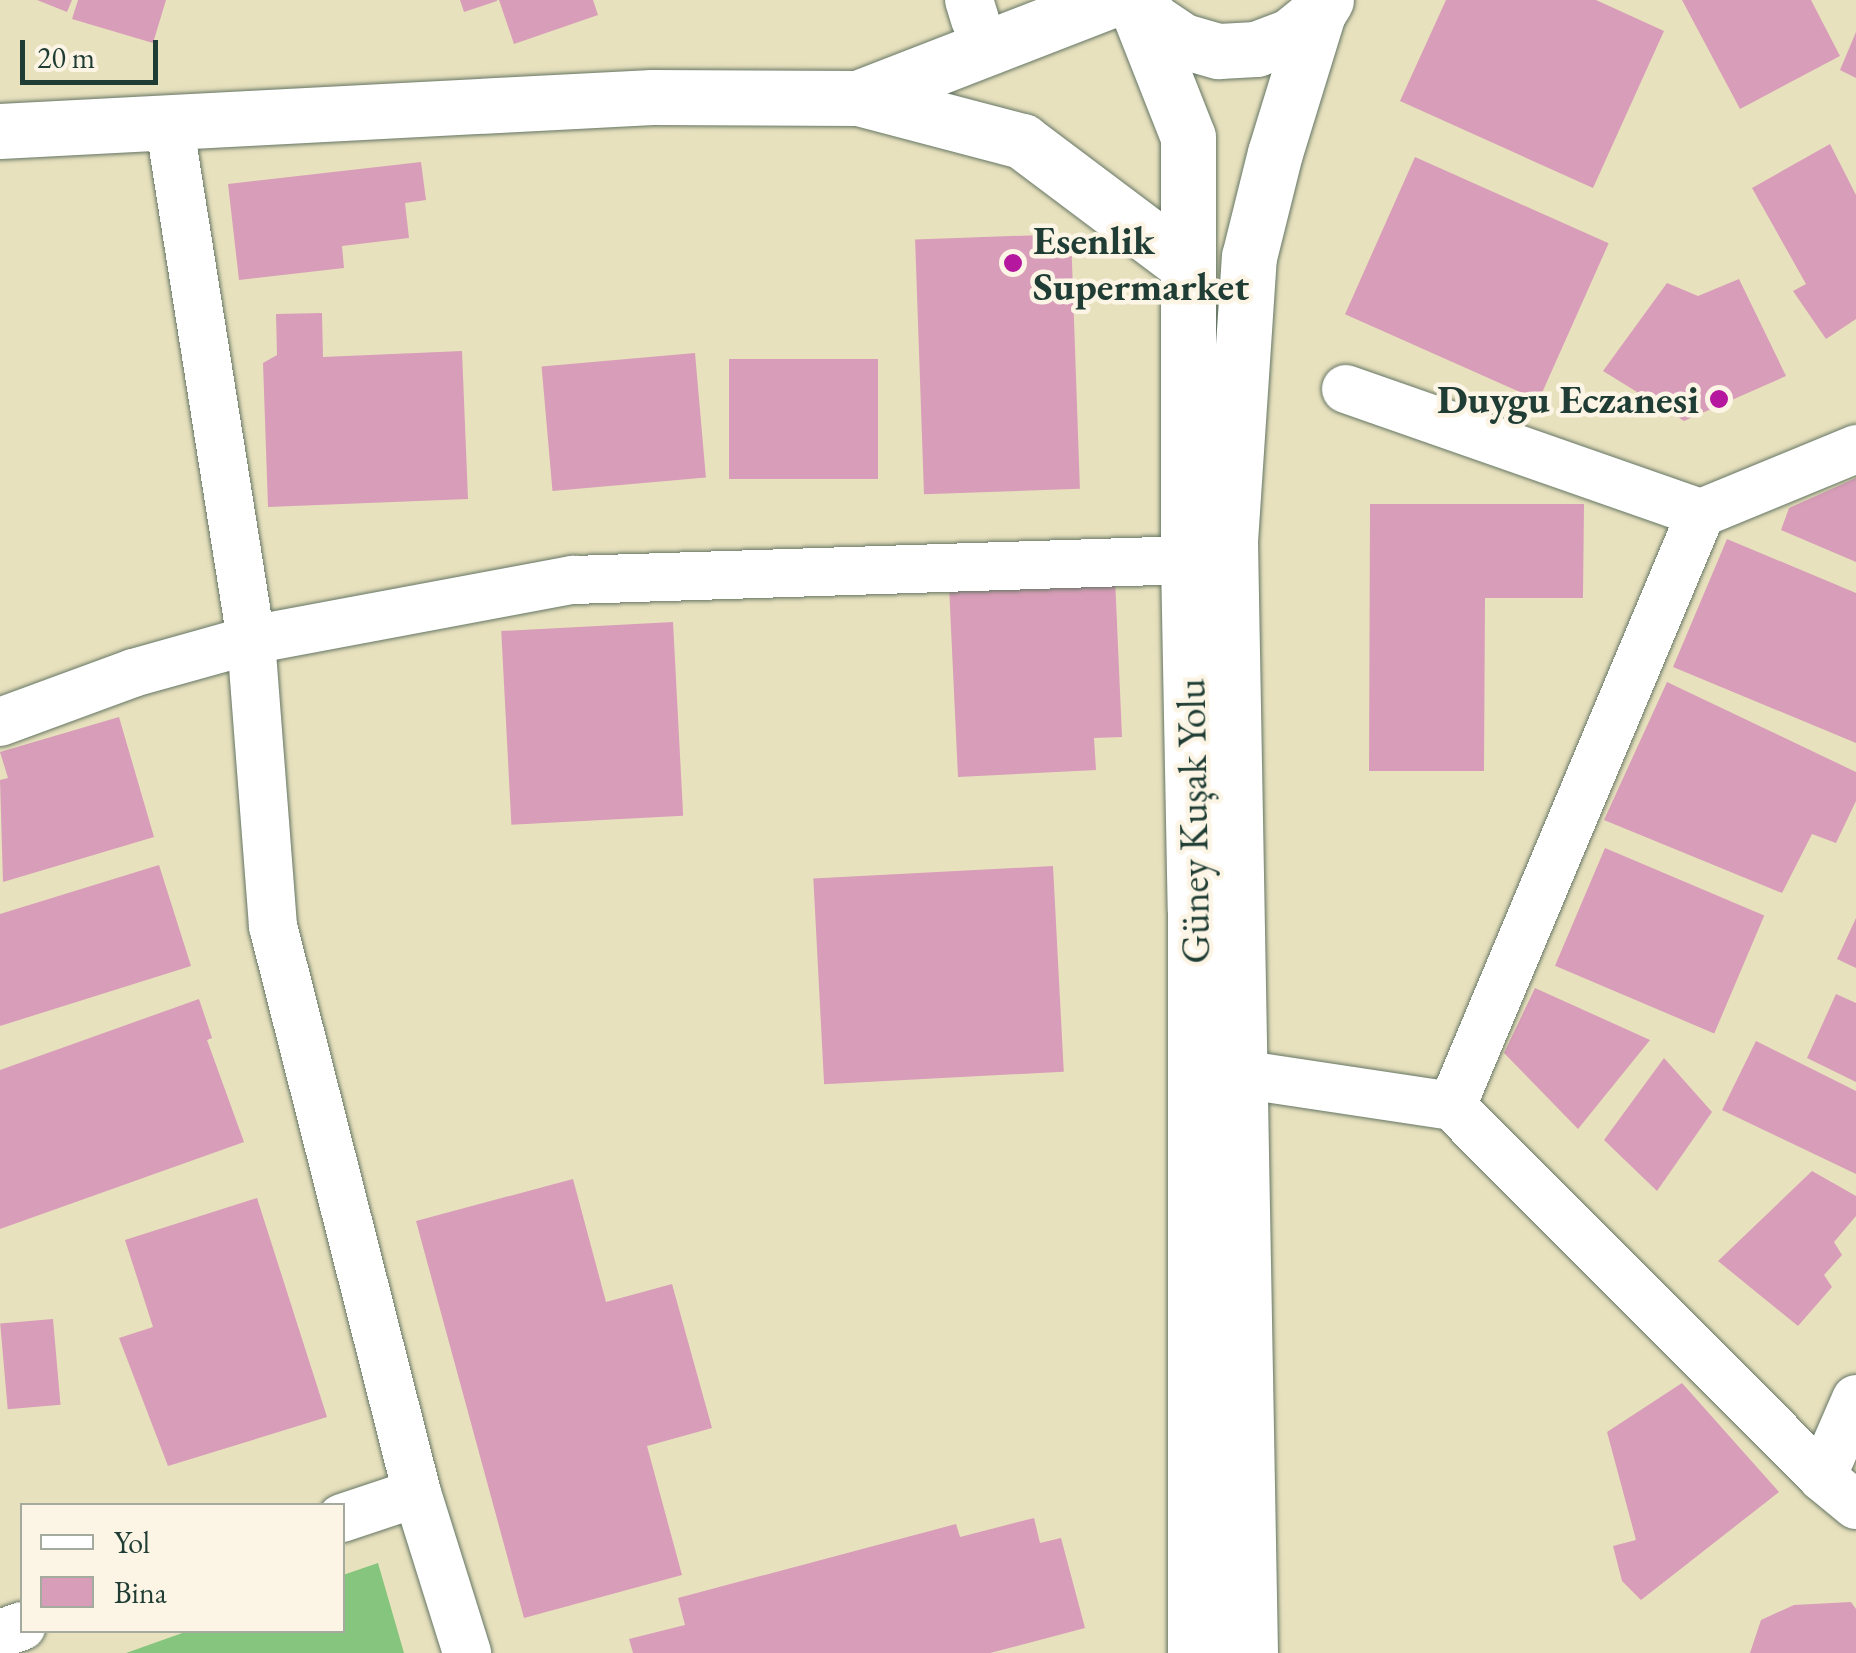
<!DOCTYPE html>
<meta charset="utf-8">
<style>
body{margin:0}
#map{position:relative;width:1856px;height:1653px;overflow:hidden;background:#e8e1be;font-family:"EB Garamond",serif}
div>[style]{position:absolute}
.green>*{inset:0;background:#85c57d}
.building>*{inset:0;background:#d89db8;transform-origin:0 0}
.roads{filter:drop-shadow(0 0 2px #657664) drop-shadow(0 0 2px #657664)}
.minor>*{height:48px;margin:-24px;padding:0 24px;transform-origin:24px;border-radius:24px;background:#fff}
.tertiary>*{height:55px;margin:-27.5px;padding:0 27.5px;transform-origin:27.5px;border-radius:27.5px;background:#fff}
.secondary>*{height:55px;margin:-27.5px;padding:0 27.5px;transform-origin:27.5px;border-radius:27.5px;background:#fff}
.dots>*{width:28px;height:28px;translate:-50% -50%;box-sizing:border-box;border:5px solid #fcf5e5;border-radius:50%}
span{translate:-50% -50%;white-space:nowrap;text-align:center;line-height:1.15;-webkit-text-stroke:9px #fcf5e5;paint-order:stroke}
.poi-label{font-size:40px;color:#1f3d34;font-weight:700}
.left{translate:0 -50%;text-align:left}
.right{translate:-100% -50%;text-align:right}
.street-label{font-size:40px;color:#1f3d34}
.legend{position:absolute;left:20px;top:1503px;width:325px;height:130px;box-sizing:border-box;background:#fcf5e5;border:2px solid #a4ab9e;margin:0;padding:12px 18px;list-style:none;font-size:30px;color:#1f3d34}
.legend li{display:flex;align-items:center;gap:20px;height:50px}
.legend b{width:50px;border:2px solid #a4ab9e}
.scale{position:absolute;left:20px;top:40px;width:138px;height:45px;box-sizing:border-box;border:5px solid #1f3d34;border-top:0;padding-left:12px;font-size:30px;line-height:35px;white-space:nowrap;color:#1f3d34;-webkit-text-stroke:8px #fcf5e5;paint-order:stroke}
</style>
<div id="map">
<div class="green">
<div style="clip-path:polygon(378px 1563px,404px 1653px,126px 1653px,188px 1631px,342px 1630px,343px 1575px)"></div>
</div>
<div class="building">
<div style="clip-path:polygon(37px 0,72px 0,67px 12px)"></div>
<div style="clip-path:polygon(78px 0,166px 0,153px 43px,72px 19px)"></div>
<div style="clip-path:polygon(460px 0,497px 0,497px 1px,464px 12px)"></div>
<div style="clip-path:polygon(499px 0,593px 0,598px 15px,514px 44px)"></div>
<div style="clip-path:polygon(1446px 0,1596px 0,1664px 31px,1593px 188px,1400px 101px)"></div>
<div style="clip-path:polygon(1682px 0,1811px 0,1840px 56px,1740px 109px)"></div>
<div style="clip-path:polygon(1856px 32px,1856px 78px,1840px 70px)"></div>
<div style="clip-path:polygon(1830px 144px,1856px 195px,1856px 319px,1826px 339px,1793px 291px,1806px 284px,1752px 188px)"></div>
<div style="left:1415px;top:157px;width:212px;height:172px;rotate:24deg"></div>
<div style="clip-path:polygon(421px 162px,426px 200px,405px 203px,409px 238px,342px 246px,344px 268px,239px 280px,228px 184px)"></div>
<div style="left:1071px;top:234px;width:255px;height:156px;rotate:88deg"></div>
<div style="clip-path:polygon(1739px 279px,1786px 376px,1684px 421px,1603px 371px,1667px 283px,1698px 296px)"></div>
<div style="clip-path:polygon(322px 313px,323px 357px,462px 351px,468px 499px,268px 507px,263px 363px,277px 355px,276px 314px)"></div>
<div style="left:695px;top:353px;width:125px;height:154px;rotate:85deg"></div>
<div style="left:878px;top:359px;width:120px;height:149px;rotate:90deg"></div>
<div style="clip-path:polygon(1856px 478px,1856px 562px,1781px 530px,1789px 508px)"></div>
<div style="clip-path:polygon(1370px 504px,1584px 504px,1583px 598px,1485px 598px,1484px 771px,1369px 771px)"></div>
<div style="clip-path:polygon(1727px 539px,1856px 593px,1856px 743px,1673px 667px)"></div>
<div style="clip-path:polygon(1115px 578px,1122px 737px,1094px 738px,1096px 770px,958px 777px,949px 586px)"></div>
<div style="left:673px;top:622px;width:194px;height:172px;rotate:87deg"></div>
<div style="clip-path:polygon(1667px 682px,1856px 772px,1856px 801px,1836px 843px,1812px 834px,1782px 893px,1604px 820px)"></div>
<div style="clip-path:polygon(119px 717px,154px 837px,3px 882px,0 780px,8px 778px,0 752px)"></div>
<div style="left:1605px;top:848px;width:173px;height:128px;rotate:23deg"></div>
<div style="clip-path:polygon(159px 865px,191px 966px,0 1026px,0 914px)"></div>
<div style="left:1053px;top:866px;width:206px;height:240px;rotate:87deg"></div>
<div style="clip-path:polygon(1856px 918px,1856px 968px,1837px 959px)"></div>
<div style="clip-path:polygon(1535px 988px,1650px 1040px,1578px 1129px,1504px 1053px)"></div>
<div style="clip-path:polygon(1836px 994px,1856px 1003px,1856px 1082px,1807px 1058px)"></div>
<div style="clip-path:polygon(199px 999px,212px 1038px,207px 1040px,244px 1142px,0 1229px,0 1070px)"></div>
<div style="clip-path:polygon(1756px 1041px,1856px 1091px,1856px 1174px,1722px 1110px)"></div>
<div style="clip-path:polygon(1664px 1058px,1712px 1112px,1657px 1191px,1604px 1140px)"></div>
<div style="clip-path:polygon(1812px 1171px,1856px 1196px,1856px 1216px,1834px 1242px,1842px 1255px,1824px 1275px,1832px 1287px,1798px 1326px,1718px 1261px)"></div>
<div style="clip-path:polygon(573px 1179px,606px 1302px,672px 1284px,712px 1428px,647px 1446px,682px 1575px,524px 1618px,416px 1221px)"></div>
<div style="clip-path:polygon(257px 1198px,327px 1417px,168px 1466px,119px 1338px,153px 1327px,125px 1240px)"></div>
<div style="left:53px;top:1319px;width:86px;height:53px;rotate:85deg"></div>
<div style="clip-path:polygon(1682px 1383px,1779px 1492px,1641px 1600px,1622px 1581px,1613px 1546px,1636px 1540px,1607px 1432px)"></div>
<div style="clip-path:polygon(1034px 1518px,1040px 1543px,1061px 1538px,1085px 1628px,990px 1653px,633px 1653px,629px 1639px,685px 1625px,678px 1598px,956px 1524px,960px 1537px)"></div>
<div style="clip-path:polygon(1851px 1602px,1856px 1609px,1856px 1653px,1750px 1653px,1761px 1620px,1794px 1605px)"></div>
</div>
<div class="roads">
<div class="minor">
<div style="left:969px;top:0;width:21px;rotate:73deg"></div>
<div style="left:169px;top:122px;width:524px;rotate:81deg"></div>
<div style="left:251px;top:640px;width:287px;rotate:85.6deg"></div>
<div style="left:273px;top:926px;width:585px;rotate:75.75deg"></div>
<div style="left:417px;top:1493px;width:168px;rotate:72.6deg"></div>
<div style="left:1346px;top:389px;width:376px;rotate:19.3deg"></div>
<div style="left:1701px;top:513px;width:643px;rotate:112.78deg"></div>
<div style="left:1701px;top:513px;width:168px;rotate:-22.4deg"></div>
<div style="left:0;top:722px;width:142px;rotate:-20.2deg"></div>
<div style="left:133px;top:673px;width:123px;rotate:-15.6deg"></div>
<div style="left:251px;top:640px;width:328px;rotate:-10.6deg"></div>
<div style="left:573px;top:580px;width:615px;rotate:-1.86deg"></div>
<div style="left:1240px;top:1074px;width:214px;rotate:8.6deg"></div>
<div style="left:1452px;top:1106px;width:524px;rotate:45.08deg"></div>
<div style="left:1822px;top:1477px;width:44px;rotate:39.5deg"></div>
<div style="left:1822px;top:1477px;width:85px;rotate:-66.4deg"></div>
<div style="left:342px;top:1518px;width:79px;rotate:-18.4deg"></div>
<div style="left:0;top:1634px;width:23px;rotate:-20deg"></div>
</div>
<div class="tertiary">
<div style="left:858px;top:98px;width:271px;rotate:-21.2deg"></div>
<div style="left:0;top:131px;width:653px;rotate:-2.99deg"></div>
<div style="left:652px;top:97px;width:206px;rotate:0.3deg"></div>
<div style="left:858px;top:98px;width:170px;rotate:14.7deg"></div>
<div style="left:1022px;top:141px;width:206px;rotate:36.9deg"></div>
</div>
<div class="secondary">
<div style="left:1134px;top:0;width:147px;rotate:68.5deg"></div>
<div style="left:1188px;top:137px;width:423px;rotate:90deg"></div>
<div style="left:1188px;top:560px;width:350px;rotate:88.9deg"></div>
<div style="left:1195px;top:910px;width:743px;rotate:90deg"></div>
<div style="left:1137px;top:0;width:26px;rotate:53deg"></div>
<div style="left:1153px;top:21px;width:36px;rotate:34deg"></div>
<div style="left:1183px;top:41px;width:37px;rotate:16deg"></div>
<div style="left:1219px;top:51px;width:37px;rotate:-3deg"></div>
<div style="left:1256px;top:49px;width:36px;rotate:-21deg"></div>
<div style="left:1290px;top:36px;width:36px;rotate:-39deg"></div>
<div style="left:1318px;top:13px;width:15px;rotate:-58deg"></div>
<div style="left:1250px;top:1653px;width:1112px;rotate:-91.03deg"></div>
<div style="left:1230px;top:541px;width:285px;rotate:-86.2deg"></div>
<div style="left:1249px;top:257px;width:107px;rotate:-76deg"></div>
<div style="left:1275px;top:153px;width:146px;rotate:-72.9deg"></div>
</div>
</div>
<div class="dots">
<div style="left:1013px;top:263px;background:#b5179e"></div>
<div style="left:1719px;top:399px;background:#b5179e"></div>
</div>
<div class="poi-label">
<span class="left" style="left:1033px;top:263px">Esenlik<br>Supermarket</span>
<span class="right" style="left:1699px;top:399px">Duygu Eczanesi</span>
</div>
<div class="street-label">
<span style="left:1193px;top:821px;rotate:-91deg">Güney Kuşak Yolu</span>
</div>
<ul class="legend">
<li><b style="height:12px;background:#fff"></b>Yol</li>
<li><b style="height:28px;background:#d89db8"></b>Bina</li>
</ul>
<div class="scale">20 m</div>
</div>
